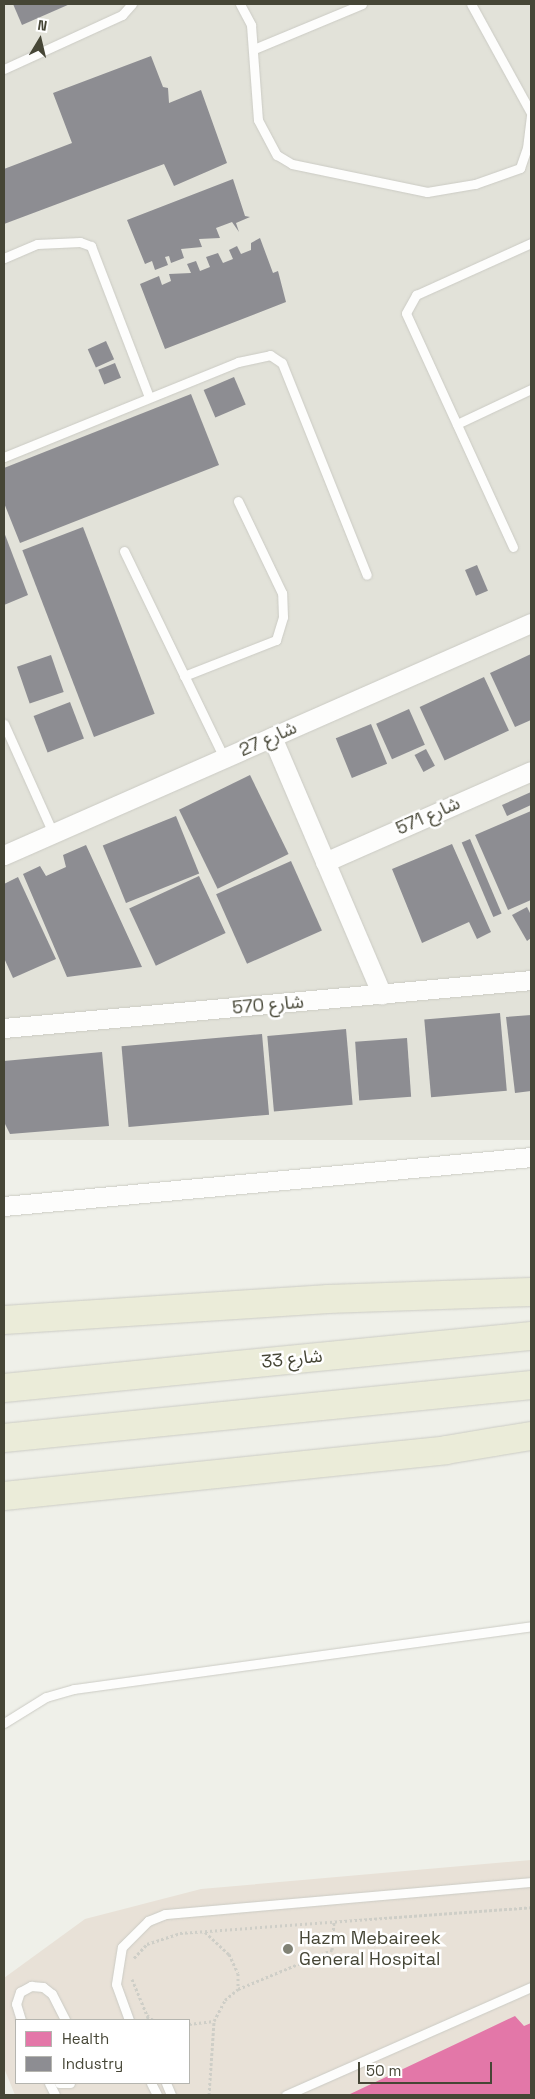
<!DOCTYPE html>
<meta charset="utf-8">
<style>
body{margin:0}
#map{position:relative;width:535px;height:2099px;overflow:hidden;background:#eff0e9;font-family:"Space Grotesk","Noto Sans Arabic",sans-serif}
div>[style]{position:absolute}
.industrial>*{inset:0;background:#e2e2d9;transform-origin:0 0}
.medical>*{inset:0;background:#e8e1d7}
.health>*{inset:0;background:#e377a8}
.industry>*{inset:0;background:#8d8d92;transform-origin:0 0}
.path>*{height:3px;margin-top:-1.5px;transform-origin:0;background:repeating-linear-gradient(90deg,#cecec7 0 2.5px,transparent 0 5px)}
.roads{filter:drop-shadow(0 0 1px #cbcbc4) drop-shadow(0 0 1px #cbcbc4)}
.lane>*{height:9px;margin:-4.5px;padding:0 4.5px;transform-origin:4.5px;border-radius:4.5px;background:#fdfdfc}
.street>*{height:19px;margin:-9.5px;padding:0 9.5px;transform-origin:9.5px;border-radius:9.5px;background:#fdfdfc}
.highway>*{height:28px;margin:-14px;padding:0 14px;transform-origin:14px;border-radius:14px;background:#ebecd9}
.dots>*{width:14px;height:14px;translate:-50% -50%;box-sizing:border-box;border:2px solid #fff;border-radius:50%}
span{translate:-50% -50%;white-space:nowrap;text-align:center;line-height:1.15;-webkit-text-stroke:5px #fff;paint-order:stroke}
.street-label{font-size:18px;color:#464636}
.poi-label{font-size:18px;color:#464636}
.left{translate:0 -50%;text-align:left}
.frame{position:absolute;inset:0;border:5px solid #464636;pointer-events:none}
.legend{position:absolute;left:15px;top:2019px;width:175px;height:65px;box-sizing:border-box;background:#fff;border:1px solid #b5b5af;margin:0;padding:6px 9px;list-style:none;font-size:15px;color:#464636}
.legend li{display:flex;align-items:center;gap:10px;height:25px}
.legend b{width:25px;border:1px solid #b5b5af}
.north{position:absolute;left:15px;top:15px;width:50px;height:50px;-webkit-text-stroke:4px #fff;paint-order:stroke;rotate:9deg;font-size:14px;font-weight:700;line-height:20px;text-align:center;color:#464636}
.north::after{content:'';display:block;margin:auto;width:18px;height:22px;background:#464636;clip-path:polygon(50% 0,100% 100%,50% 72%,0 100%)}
.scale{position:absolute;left:358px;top:2062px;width:134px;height:22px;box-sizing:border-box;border:2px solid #464636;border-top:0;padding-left:6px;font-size:15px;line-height:18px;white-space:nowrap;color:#464636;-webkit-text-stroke:4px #fff;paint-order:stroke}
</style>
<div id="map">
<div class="industrial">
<div style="left:4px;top:4px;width:527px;height:1136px"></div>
</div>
<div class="medical">
<div style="clip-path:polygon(evenodd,531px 1860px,531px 2095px,15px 2095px,4px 2068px,4px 1978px,85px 1919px,201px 1889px,531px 1860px,16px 2020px,189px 2020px,189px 2083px,16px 2083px,16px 2020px)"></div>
</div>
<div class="health">
<div style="clip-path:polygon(515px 2016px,524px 2026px,531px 2023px,531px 2095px,348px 2095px)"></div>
</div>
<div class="industry">
<div style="clip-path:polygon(13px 4px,70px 4px,22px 25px)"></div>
<div style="clip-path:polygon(151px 56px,163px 87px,168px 88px,169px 103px,201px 90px,227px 163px,174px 186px,164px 164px,4px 224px,4px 169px,72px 143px,53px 93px)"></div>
<div style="clip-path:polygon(233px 179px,245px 216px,250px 217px,236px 223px,239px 232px,232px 222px,216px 228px,220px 238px,199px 239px,202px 247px,181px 249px,184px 258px,171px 263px,169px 256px,165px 257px,168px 265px,155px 270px,152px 261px,145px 264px,127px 220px)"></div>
<div style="clip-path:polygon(260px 238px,273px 273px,278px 271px,286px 302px,165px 349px,140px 284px,159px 276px,162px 285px,171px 281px,169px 274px,191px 273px,187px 264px,196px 261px,200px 271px,210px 267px,206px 257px,218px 253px,223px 263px,233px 259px,229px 250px,237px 246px,241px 254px,251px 250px,251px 243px)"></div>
<div style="left:106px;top:341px;width:20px;height:20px;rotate:66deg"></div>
<div style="left:115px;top:363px;width:16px;height:18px;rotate:68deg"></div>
<div style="left:234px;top:377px;width:30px;height:33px;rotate:67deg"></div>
<div style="clip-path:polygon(191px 394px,219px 465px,20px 543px,4px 503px,4px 468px)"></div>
<div style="left:83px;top:527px;width:200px;height:65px;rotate:69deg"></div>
<div style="clip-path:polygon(4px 532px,28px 595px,4px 605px)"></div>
<div style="left:477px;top:565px;width:28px;height:13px;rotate:67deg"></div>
<div style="clip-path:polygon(531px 654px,531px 720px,515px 727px,490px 673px)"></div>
<div style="left:51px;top:655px;width:39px;height:36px;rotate:71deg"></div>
<div style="left:484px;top:677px;width:59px;height:71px;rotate:65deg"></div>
<div style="left:70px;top:702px;width:39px;height:39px;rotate:69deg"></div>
<div style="left:409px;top:709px;width:39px;height:36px;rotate:66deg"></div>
<div style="left:371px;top:724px;width:43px;height:38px;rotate:68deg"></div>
<div style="left:426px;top:749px;width:19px;height:13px;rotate:62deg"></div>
<div style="left:250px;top:775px;width:88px;height:79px;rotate:64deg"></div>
<div style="clip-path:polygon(531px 792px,531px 805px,507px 816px,502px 805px)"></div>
<div style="clip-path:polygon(531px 811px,531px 900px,508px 910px,475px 835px)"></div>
<div style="left:176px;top:816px;width:62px;height:79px;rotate:68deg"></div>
<div style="left:470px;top:839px;width:81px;height:9px;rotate:67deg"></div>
<div style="clip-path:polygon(452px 844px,491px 932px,477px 939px,469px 922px,422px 943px,392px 869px)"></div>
<div style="clip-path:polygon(86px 845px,142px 967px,67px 977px,23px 874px,40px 866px,46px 876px,66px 867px,63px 855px)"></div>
<div style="left:291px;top:861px;width:76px;height:82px;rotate:66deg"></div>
<div style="left:199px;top:876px;width:63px;height:77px;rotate:65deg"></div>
<div style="clip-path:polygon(18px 877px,56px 959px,13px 978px,4px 958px,4px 884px)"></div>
<div style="clip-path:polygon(527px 907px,531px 915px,531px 938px,527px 941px,512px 915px)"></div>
<div style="left:500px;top:1013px;width:78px;height:76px;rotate:85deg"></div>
<div style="clip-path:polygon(531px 1015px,531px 1091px,515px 1093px,506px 1017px)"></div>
<div style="left:346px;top:1029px;width:76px;height:79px;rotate:85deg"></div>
<div style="left:262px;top:1034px;width:81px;height:141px;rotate:85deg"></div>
<div style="left:407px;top:1038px;width:59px;height:52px;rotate:86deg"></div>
<div style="clip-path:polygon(102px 1052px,109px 1126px,10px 1134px,4px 1122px,4px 1061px)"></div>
</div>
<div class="path">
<div style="left:205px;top:1932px;width:33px;rotate:43deg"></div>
<div style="left:229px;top:1954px;width:21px;rotate:65deg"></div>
<div style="left:238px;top:1973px;width:16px;rotate:90deg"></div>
<div style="left:134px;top:1958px;width:19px;rotate:-47deg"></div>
<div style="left:147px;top:1944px;width:35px;rotate:-18deg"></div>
<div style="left:180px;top:1933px;width:352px;rotate:-4.2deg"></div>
<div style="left:132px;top:1979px;width:44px;rotate:67.5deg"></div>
<div style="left:147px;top:2015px;width:8px;rotate:40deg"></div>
<div style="left:189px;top:2024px;width:25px;rotate:-7deg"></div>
<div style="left:209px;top:2095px;width:74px;rotate:-86.1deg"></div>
<div style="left:214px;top:2021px;width:24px;rotate:-62deg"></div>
<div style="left:225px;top:2000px;width:17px;rotate:-40deg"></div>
<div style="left:238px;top:1989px;width:102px;rotate:-22.5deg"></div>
<div style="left:332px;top:1950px;width:28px;rotate:-86deg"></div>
</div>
<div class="roads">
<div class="lane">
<div style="left:240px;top:4px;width:24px;rotate:62deg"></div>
<div style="left:251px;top:25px;width:95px;rotate:85.8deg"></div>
<div style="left:258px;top:120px;width:40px;rotate:62deg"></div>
<div style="left:277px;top:155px;width:17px;rotate:31deg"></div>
<div style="left:292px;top:164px;width:138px;rotate:11.7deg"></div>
<div style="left:427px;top:192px;width:49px;rotate:-9.5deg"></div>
<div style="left:475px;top:184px;width:48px;rotate:-19.6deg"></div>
<div style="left:520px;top:168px;width:21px;rotate:-71deg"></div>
<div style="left:527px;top:148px;width:35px;rotate:-83deg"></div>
<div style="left:531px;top:113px;width:124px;rotate:-118.8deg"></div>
<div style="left:254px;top:49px;width:117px;rotate:-22.6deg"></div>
<div style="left:4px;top:69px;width:130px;rotate:-24.6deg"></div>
<div style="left:122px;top:15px;width:15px;rotate:-48deg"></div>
<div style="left:4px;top:258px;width:36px;rotate:-23deg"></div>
<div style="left:37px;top:244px;width:43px;rotate:-2.7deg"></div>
<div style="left:80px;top:242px;width:12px;rotate:20deg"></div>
<div style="left:91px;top:246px;width:162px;rotate:69deg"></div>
<div style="left:457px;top:424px;width:82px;rotate:-25.3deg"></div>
<div style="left:4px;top:457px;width:253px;rotate:-22.1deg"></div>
<div style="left:238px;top:362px;width:33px;rotate:-12deg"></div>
<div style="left:270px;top:355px;width:14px;rotate:34deg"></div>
<div style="left:282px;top:363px;width:228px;rotate:68.2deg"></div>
<div style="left:513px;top:547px;width:257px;rotate:-114.6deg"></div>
<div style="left:406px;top:313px;width:21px;rotate:-61deg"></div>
<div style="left:416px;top:295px;width:126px;rotate:-24.3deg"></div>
<div style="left:124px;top:551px;width:230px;rotate:64.2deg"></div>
<div style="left:184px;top:676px;width:99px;rotate:-21.4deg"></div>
<div style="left:276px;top:640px;width:24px;rotate:-73deg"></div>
<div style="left:283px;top:617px;width:24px;rotate:-92deg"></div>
<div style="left:282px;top:593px;width:102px;rotate:-115.6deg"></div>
<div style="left:4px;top:724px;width:120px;rotate:65.8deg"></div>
<div style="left:4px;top:1723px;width:49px;rotate:-31.8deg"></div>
<div style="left:46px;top:1697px;width:29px;rotate:-16deg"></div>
<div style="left:74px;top:1689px;width:461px;rotate:-7.8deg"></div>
<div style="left:21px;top:2020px;width:17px;rotate:-107deg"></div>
<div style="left:16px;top:2004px;width:13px;rotate:-72deg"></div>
<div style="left:20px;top:1992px;width:13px;rotate:-29deg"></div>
<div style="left:31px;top:1986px;width:12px;rotate:5deg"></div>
<div style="left:43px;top:1987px;width:11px;rotate:38deg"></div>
<div style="left:52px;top:1994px;width:29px;rotate:63deg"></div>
<div style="left:129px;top:2020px;width:38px;rotate:-110deg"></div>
<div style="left:116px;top:1984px;width:37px;rotate:-81deg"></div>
<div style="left:122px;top:1947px;width:37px;rotate:-45deg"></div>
<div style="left:148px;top:1921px;width:18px;rotate:-22deg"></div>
<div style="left:165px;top:1914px;width:367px;rotate:-5deg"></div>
<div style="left:49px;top:2083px;width:13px;rotate:63deg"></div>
<div style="left:59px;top:2083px;width:11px"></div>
<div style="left:151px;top:2083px;width:13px;rotate:63deg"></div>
<div style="left:166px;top:2083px;width:13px;rotate:67deg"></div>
<div style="left:286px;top:2095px;width:268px;rotate:-23.8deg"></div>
</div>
<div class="street">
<div style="left:272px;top:737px;width:280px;rotate:66.9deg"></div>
<div style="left:4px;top:855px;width:576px;rotate:-23.76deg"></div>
<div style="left:325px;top:862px;width:225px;rotate:-23.8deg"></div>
<div style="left:4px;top:1028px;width:529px;rotate:-5.2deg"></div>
<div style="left:4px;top:1206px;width:529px;rotate:-5.31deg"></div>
</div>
<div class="highway">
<div style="left:4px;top:1320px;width:325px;rotate:-3.7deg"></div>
<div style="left:328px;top:1299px;width:203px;rotate:-2deg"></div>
<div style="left:4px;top:1388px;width:530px;rotate:-5.64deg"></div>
<div style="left:4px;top:1438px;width:530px;rotate:-5.74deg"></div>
<div style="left:4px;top:1496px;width:444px;rotate:-5.9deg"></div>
<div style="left:446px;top:1450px;width:86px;rotate:-9.4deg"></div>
</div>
</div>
<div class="dots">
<div style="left:288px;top:1949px;background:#818275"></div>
</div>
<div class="street-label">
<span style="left:268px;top:739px;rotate:-24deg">شارع 27</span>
<span style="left:428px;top:816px;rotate:-24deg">شارع 571</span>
<span style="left:268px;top:1005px;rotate:-5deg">شارع 570</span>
<span style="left:292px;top:1359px;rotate:-6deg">شارع 33</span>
</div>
<div class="poi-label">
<span class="left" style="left:299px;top:1949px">Hazm Mebaireek<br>General Hospital</span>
</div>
<div class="frame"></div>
<ul class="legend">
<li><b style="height:14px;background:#e377a8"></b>Health</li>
<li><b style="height:14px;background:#8d8d92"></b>Industry</li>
</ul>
<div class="north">N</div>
<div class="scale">50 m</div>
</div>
